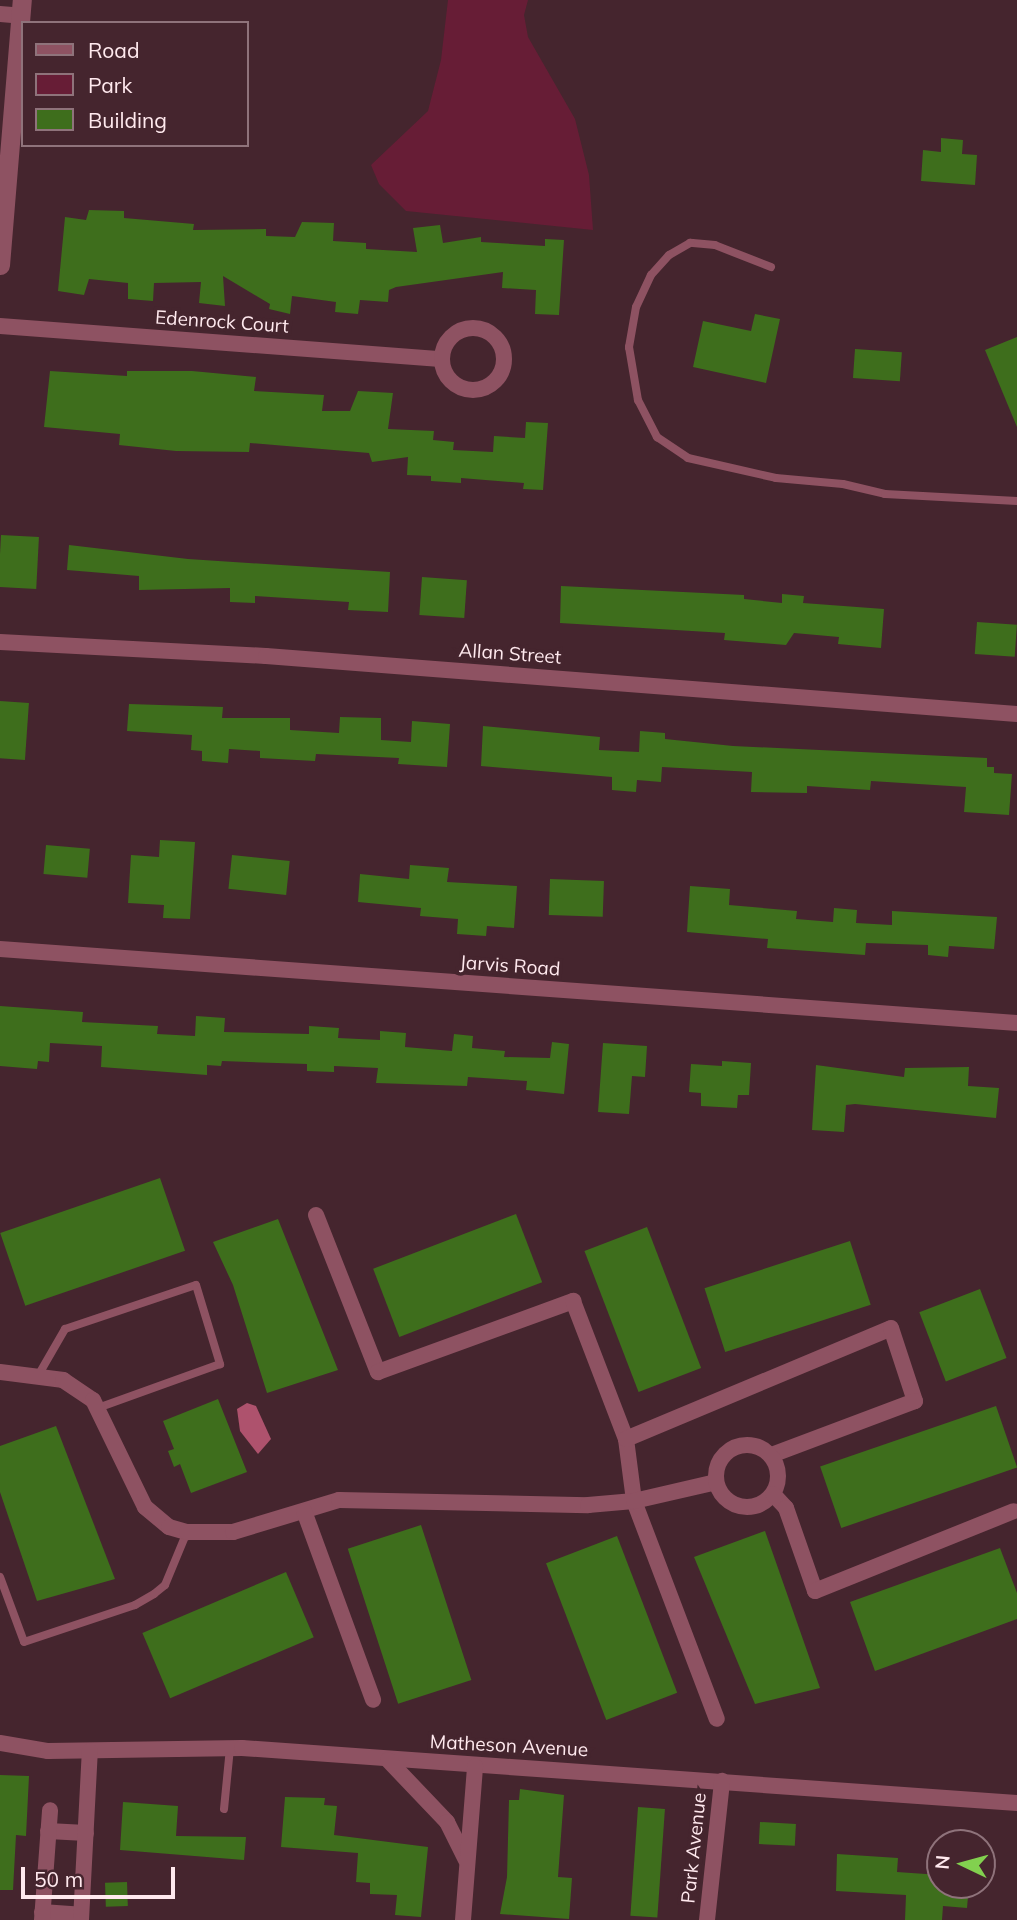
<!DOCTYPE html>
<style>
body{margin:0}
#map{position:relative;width:1017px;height:1920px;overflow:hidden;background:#45252e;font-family:Mulish,sans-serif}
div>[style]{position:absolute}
.green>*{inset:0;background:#671d36}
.water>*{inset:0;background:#ae526d}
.building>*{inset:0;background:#3e6e1c;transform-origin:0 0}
.service>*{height:8px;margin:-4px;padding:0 4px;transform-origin:4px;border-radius:4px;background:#8e5262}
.minor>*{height:16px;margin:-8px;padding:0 8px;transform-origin:8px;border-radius:8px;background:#8e5262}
.minor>.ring{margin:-8px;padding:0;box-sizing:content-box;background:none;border:16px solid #8e5262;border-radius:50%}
.tertiary>*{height:19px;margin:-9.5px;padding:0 9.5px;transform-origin:9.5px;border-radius:9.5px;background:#8e5262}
span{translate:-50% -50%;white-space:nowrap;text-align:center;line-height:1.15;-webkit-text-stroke:7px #45252e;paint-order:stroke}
.street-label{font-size:19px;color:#ffe9ee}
.legend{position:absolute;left:21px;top:21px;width:228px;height:126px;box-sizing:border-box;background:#45252e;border:2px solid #8f737b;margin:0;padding:9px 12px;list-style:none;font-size:21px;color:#ffe9ee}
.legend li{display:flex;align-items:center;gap:14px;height:35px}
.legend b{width:35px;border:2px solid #8f737b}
.north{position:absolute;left:926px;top:1829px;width:70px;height:70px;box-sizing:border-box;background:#45252e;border:2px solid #8f737b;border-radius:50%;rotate:275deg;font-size:19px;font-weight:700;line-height:28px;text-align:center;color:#ffe9ee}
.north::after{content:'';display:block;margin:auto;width:24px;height:32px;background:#82d04f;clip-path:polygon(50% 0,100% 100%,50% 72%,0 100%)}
.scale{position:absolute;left:21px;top:1867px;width:154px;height:32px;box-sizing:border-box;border:4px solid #ffe9ee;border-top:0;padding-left:9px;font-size:21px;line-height:24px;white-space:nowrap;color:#ffe9ee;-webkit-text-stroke:5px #45252e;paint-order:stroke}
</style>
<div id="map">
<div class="green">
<div style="clip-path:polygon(448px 0,528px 0,524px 15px,528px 37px,575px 119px,589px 175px,593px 230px,406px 211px,379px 184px,371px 165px,428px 111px,441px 60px)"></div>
</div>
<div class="water">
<div style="clip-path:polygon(247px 1403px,256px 1406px,271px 1439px,258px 1454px,240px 1431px,237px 1409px)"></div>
</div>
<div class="building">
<div style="clip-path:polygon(941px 138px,963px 140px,962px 154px,977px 155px,975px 185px,921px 181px,923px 150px,941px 152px)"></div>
<div style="clip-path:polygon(89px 210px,124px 211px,124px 218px,194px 224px,193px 230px,266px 229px,266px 236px,295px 237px,302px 222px,334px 223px,333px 241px,366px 243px,366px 249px,417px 252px,413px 228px,440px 225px,443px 243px,481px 237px,481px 242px,545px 246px,545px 239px,564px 240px,559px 315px,535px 314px,536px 290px,502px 288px,503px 272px,396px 287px,389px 290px,388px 302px,360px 300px,358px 314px,335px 312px,336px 302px,292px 296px,290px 314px,269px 309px,270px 304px,223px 276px,225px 306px,199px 303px,201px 282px,154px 283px,153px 301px,128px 299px,128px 283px,89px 279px,84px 295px,58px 291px,65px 217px,86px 220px)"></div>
<div style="clip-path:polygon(755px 314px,780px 319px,766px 383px,693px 367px,703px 321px,751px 331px)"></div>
<div style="clip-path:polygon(1017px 337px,1017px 427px,985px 350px)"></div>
<div style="left:855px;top:349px;width:47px;height:29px;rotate:4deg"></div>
<div style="clip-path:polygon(50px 371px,127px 376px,127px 371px,192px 371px,256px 377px,254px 391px,324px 395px,322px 411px,350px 411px,358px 391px,393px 393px,388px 429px,434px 431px,433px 440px,454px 442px,453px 450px,493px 452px,494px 436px,525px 438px,526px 422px,548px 423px,543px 490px,523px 489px,524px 483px,461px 478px,461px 483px,431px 481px,431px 476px,407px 475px,408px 457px,372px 462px,369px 453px,250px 443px,249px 452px,176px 451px,119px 445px,120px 434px,44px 427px)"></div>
<div style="left:1px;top:535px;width:38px;height:52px;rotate:3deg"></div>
<div style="clip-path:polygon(69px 545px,188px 559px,390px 572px,388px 612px,348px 610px,349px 602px,255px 596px,255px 603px,230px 602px,230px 588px,139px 590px,139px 576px,67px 570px)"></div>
<div style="left:422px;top:577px;width:45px;height:38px;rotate:4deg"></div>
<div style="clip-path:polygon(561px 586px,744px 595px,744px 599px,782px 603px,782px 594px,804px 596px,803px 603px,884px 609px,881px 648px,838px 644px,839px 637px,794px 633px,786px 645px,724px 640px,725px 633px,560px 623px)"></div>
<div style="left:977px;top:622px;width:40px;height:32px;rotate:4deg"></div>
<div style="left:0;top:701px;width:29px;height:57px;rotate:4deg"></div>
<div style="clip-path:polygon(129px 704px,223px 707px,222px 718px,290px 718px,290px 730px,339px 733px,340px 717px,381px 718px,381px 740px,411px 742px,412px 721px,450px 724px,447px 767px,398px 764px,399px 758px,316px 754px,315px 761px,260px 758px,260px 751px,229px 749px,228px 763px,202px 761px,202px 751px,191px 750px,192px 735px,127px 731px)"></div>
<div style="clip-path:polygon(483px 726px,600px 737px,599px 750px,639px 752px,640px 731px,665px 733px,665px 739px,733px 746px,987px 758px,987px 767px,994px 767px,994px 773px,1012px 774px,1009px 815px,964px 812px,966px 787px,871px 781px,870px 790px,807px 786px,807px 793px,751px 792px,752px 772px,662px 767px,661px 782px,637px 780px,636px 792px,612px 790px,612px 777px,481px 766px)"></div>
<div style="clip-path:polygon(160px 840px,195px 842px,190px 919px,163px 918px,164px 905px,128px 903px,131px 855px,159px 857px)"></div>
<div style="left:46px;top:845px;width:44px;height:29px;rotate:5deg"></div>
<div style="left:232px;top:855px;width:58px;height:34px;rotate:6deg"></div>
<div style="clip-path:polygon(410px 865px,449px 868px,447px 882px,517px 886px,514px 928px,487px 926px,486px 936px,457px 934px,458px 919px,420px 916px,421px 908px,358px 902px,360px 874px,409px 879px)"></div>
<div style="left:550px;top:879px;width:54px;height:36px;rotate:2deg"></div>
<div style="clip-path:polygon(690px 886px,730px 889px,729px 905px,797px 911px,796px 919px,833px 922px,834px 908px,857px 910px,856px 923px,892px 925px,892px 911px,997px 917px,994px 949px,949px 946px,948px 957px,928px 955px,928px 945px,866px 943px,865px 955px,767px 948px,768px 939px,687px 932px)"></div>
<div style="clip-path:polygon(0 1006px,83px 1012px,82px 1022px,158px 1026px,157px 1034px,195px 1036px,196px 1016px,225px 1018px,224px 1032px,309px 1034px,309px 1026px,339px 1028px,338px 1038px,380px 1040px,380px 1031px,406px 1033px,405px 1047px,452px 1051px,454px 1034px,473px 1036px,472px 1048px,505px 1051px,504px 1057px,550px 1058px,552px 1042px,569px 1044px,564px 1094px,526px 1090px,527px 1081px,468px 1077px,467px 1086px,376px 1083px,378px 1068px,334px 1066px,334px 1072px,307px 1071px,307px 1064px,222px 1061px,221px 1066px,207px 1065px,207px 1075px,101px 1067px,102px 1046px,50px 1043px,49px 1062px,38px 1061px,37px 1069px,0 1066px)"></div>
<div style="clip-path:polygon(603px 1043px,647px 1046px,645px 1077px,632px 1076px,629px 1114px,598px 1112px)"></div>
<div style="clip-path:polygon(722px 1061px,751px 1063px,749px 1095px,738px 1095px,737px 1108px,701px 1106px,701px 1093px,689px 1092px,691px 1064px,722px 1066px)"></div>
<div style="clip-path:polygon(816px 1065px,904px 1077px,905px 1068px,969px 1067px,968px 1086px,999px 1088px,996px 1118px,855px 1104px,846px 1105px,844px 1132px,812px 1130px)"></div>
<div style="left:160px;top:1178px;width:77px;height:169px;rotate:71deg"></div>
<div style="left:516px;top:1214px;width:73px;height:153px;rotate:69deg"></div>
<div style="clip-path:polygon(278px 1219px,338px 1370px,267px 1393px,233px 1285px,213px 1242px)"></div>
<div style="left:647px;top:1227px;width:151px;height:67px;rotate:69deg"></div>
<div style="left:850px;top:1241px;width:67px;height:153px;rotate:72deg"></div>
<div style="left:980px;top:1289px;width:74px;height:65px;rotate:69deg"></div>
<div style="clip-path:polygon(218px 1399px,247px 1472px,191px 1493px,180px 1464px,174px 1467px,168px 1451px,174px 1449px,163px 1421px)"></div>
<div style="left:996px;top:1406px;width:65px;height:186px;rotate:71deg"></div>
<div style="clip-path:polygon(56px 1426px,115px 1579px,37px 1601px,0 1492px,0 1446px)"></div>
<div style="left:421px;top:1525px;width:163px;height:77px;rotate:72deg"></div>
<div style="clip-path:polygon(765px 1531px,820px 1688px,755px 1704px,694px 1557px)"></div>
<div style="left:617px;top:1536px;width:168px;height:76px;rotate:69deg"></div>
<div style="clip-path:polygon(1000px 1548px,1017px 1593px,1017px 1619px,875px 1671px,850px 1602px)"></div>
<div style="left:286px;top:1572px;width:71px;height:156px;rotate:67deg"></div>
<div style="clip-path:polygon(0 1775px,29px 1776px,26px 1836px,16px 1835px,13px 1890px,0 1890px)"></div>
<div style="clip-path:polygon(520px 1789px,564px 1795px,558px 1877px,572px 1878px,569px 1919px,500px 1914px,507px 1877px,509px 1800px,519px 1800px)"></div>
<div style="clip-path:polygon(285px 1797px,325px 1798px,324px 1805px,337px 1806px,334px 1835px,428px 1847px,421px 1917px,395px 1915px,397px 1895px,370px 1894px,370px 1883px,356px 1882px,358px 1853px,281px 1847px)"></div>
<div style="clip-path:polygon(123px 1802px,178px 1806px,176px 1836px,246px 1837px,244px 1860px,120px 1850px)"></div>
<div style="left:638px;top:1807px;width:27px;height:109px;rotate:4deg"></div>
<div style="left:760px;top:1822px;width:36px;height:22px;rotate:3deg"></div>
<div style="clip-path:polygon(837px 1854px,898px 1858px,897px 1872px,940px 1875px,940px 1885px,969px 1885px,967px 1908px,943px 1906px,942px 1920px,905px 1920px,906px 1895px,836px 1891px)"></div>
<div style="left:127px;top:1882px;width:24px;height:22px;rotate:88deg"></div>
</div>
<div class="service">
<div style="left:771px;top:267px;width:60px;rotate:-158.6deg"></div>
<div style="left:715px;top:245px;width:25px;rotate:-175deg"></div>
<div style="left:690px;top:243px;width:24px;rotate:150deg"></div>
<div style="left:669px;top:255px;width:27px;rotate:132deg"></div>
<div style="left:651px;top:275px;width:35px;rotate:115deg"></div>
<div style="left:636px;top:307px;width:41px;rotate:99.9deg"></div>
<div style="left:629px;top:347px;width:54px;rotate:80.4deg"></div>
<div style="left:638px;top:400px;width:42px;rotate:62.8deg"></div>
<div style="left:657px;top:437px;width:37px;rotate:34deg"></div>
<div style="left:688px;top:458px;width:90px;rotate:12.8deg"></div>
<div style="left:776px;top:478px;width:67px;rotate:5.1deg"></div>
<div style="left:843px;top:484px;width:43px;rotate:13.4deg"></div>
<div style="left:885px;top:494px;width:132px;rotate:3deg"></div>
<div style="left:39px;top:1374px;width:52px;rotate:-60deg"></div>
<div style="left:65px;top:1329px;width:138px;rotate:-18.6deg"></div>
<div style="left:196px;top:1285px;width:83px;rotate:73.1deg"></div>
<div style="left:220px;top:1364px;width:130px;rotate:160.2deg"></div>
<div style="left:0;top:1577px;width:69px;rotate:69.7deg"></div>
<div style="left:24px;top:1642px;width:117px;rotate:-18.4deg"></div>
<div style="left:135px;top:1605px;width:22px;rotate:-30deg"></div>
<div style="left:154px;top:1594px;width:14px;rotate:-39deg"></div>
<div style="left:165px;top:1585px;width:57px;rotate:-67.5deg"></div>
<div style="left:224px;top:1809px;width:61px;rotate:-84.4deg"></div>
</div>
<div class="minor">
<div style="left:0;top:14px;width:21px;rotate:5deg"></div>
<div style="left:0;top:326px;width:442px;rotate:4.3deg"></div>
<div class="ring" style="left:442px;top:328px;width:46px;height:46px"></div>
<div style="left:0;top:642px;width:266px;rotate:3deg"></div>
<div style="left:266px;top:656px;width:753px;rotate:4.42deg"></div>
<div style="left:0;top:949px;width:1020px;rotate:4.16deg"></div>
<div style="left:316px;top:1215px;width:169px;rotate:68.5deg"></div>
<div style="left:378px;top:1372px;width:208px;rotate:-20deg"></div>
<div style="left:573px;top:1301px;width:148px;rotate:69deg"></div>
<div style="left:626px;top:1439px;width:63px;rotate:82.6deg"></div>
<div style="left:634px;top:1501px;width:233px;rotate:69.2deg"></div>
<div style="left:0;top:1372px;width:64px;rotate:7.2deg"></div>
<div style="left:63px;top:1380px;width:36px;rotate:34deg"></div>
<div style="left:93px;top:1400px;width:119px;rotate:64.1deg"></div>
<div style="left:145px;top:1507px;width:31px;rotate:40deg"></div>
<div style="left:169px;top:1527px;width:19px;rotate:16deg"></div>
<div style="left:187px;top:1532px;width:46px"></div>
<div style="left:233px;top:1532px;width:111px;rotate:-16.8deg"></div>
<div style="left:339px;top:1500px;width:249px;rotate:1.2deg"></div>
<div style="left:588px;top:1505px;width:46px;rotate:-5deg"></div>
<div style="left:634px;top:1501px;width:84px;rotate:-13deg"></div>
<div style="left:626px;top:1439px;width:287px;rotate:-22.7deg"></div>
<div style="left:891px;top:1328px;width:77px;rotate:71.8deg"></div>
<div style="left:915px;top:1401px;width:154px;rotate:159.4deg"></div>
<div class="ring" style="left:716px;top:1445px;width:46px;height:46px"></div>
<div style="left:773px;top:1494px;width:19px;rotate:47deg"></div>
<div style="left:786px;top:1508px;width:88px;rotate:70.7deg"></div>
<div style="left:815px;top:1591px;width:214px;rotate:-21.9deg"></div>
<div style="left:304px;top:1511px;width:201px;rotate:69.9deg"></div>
<div style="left:0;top:1743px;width:49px;rotate:9.5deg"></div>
<div style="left:48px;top:1751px;width:194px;rotate:-0.9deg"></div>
<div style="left:242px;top:1748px;width:777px;rotate:4.06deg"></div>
<div style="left:388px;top:1760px;width:86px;rotate:46.4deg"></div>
<div style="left:447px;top:1822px;width:42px;rotate:63.4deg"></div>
<div style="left:48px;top:1831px;width:38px;rotate:3deg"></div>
<div style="left:42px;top:1912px;width:39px;rotate:4deg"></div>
<div style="left:42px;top:1920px;width:110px;rotate:-85.8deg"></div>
<div style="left:81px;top:1920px;width:169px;rotate:-87deg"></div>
<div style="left:463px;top:1920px;width:154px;rotate:-85.5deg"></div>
<div style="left:707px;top:1920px;width:140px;rotate:-83.8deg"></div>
</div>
<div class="tertiary">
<div style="left:0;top:265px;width:266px;rotate:-85.3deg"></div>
</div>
<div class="street-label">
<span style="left:222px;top:322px;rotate:4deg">Edenrock Court</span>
<span style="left:510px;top:654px;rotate:4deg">Allan Street</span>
<span style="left:510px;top:966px;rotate:4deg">Jarvis Road</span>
<span style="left:509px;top:1746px;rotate:3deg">Matheson Avenue</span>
<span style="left:694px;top:1848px;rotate:-84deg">Park Avenue</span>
</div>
<ul class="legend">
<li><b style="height:9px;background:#8e5262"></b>Road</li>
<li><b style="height:19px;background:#671d36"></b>Park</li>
<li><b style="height:19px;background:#3e6e1c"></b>Building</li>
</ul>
<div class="north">N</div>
<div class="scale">50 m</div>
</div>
